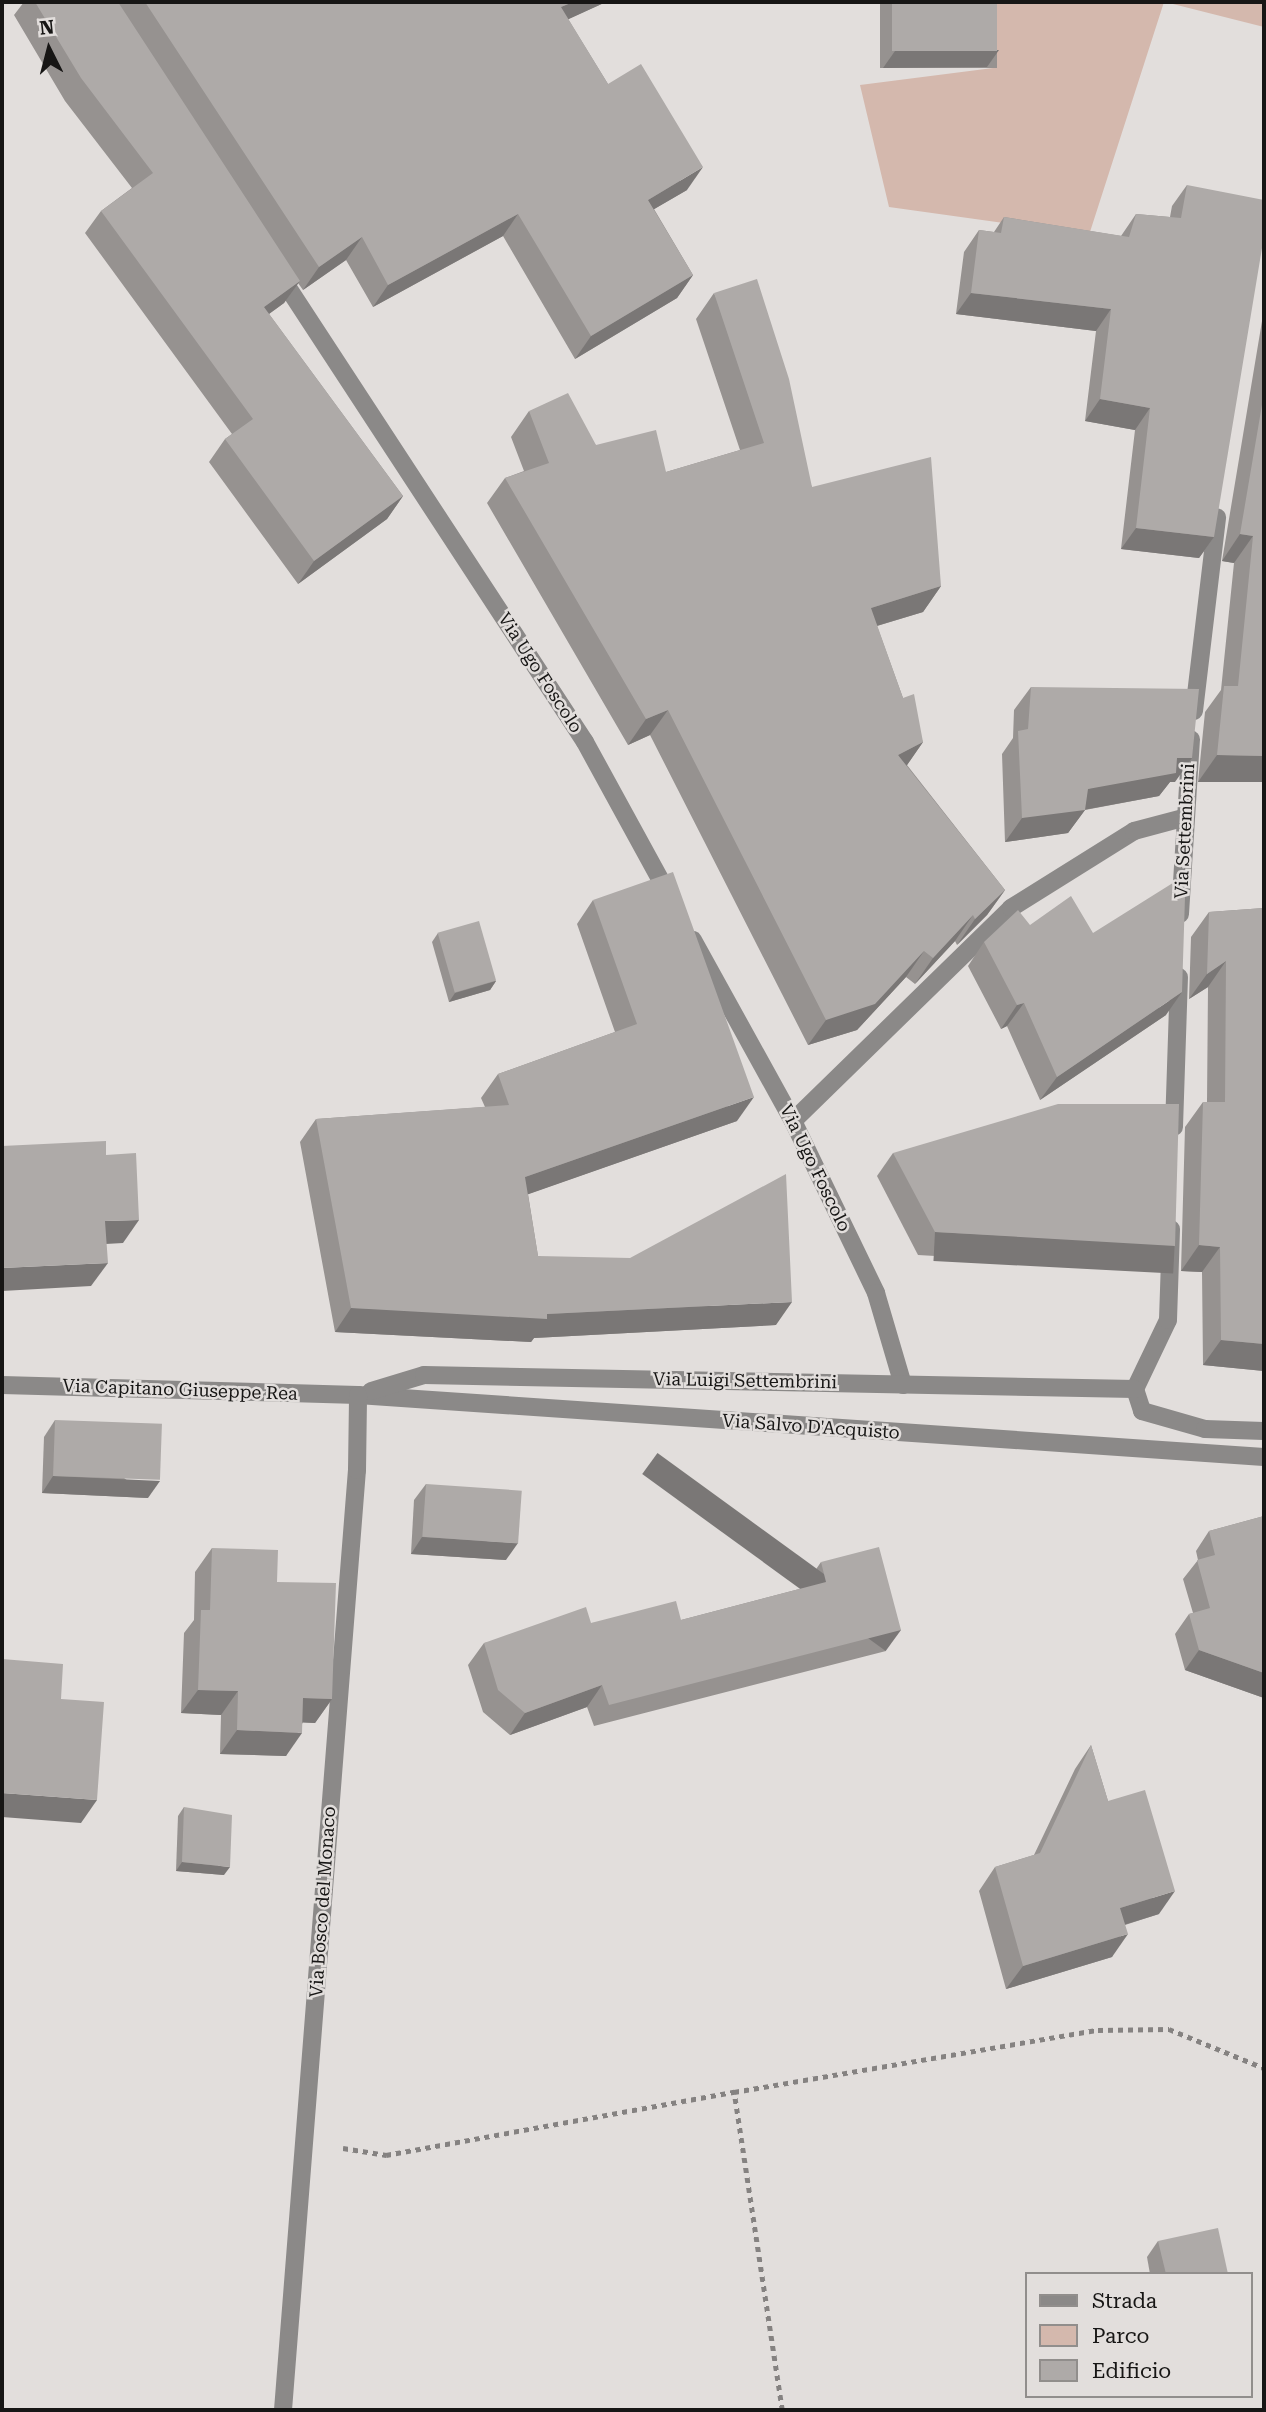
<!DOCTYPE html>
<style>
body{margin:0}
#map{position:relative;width:1266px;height:2412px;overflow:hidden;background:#e2dedc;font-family:"Roboto Serif",serif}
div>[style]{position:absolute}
.green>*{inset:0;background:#d4b8ad}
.path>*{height:4.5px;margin-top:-2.25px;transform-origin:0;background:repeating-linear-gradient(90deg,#858281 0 5px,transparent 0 10px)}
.minor>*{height:18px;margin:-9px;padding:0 9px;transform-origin:9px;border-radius:9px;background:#8b8988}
.wall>*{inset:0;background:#969290;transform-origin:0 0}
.shaded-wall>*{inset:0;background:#7a7776;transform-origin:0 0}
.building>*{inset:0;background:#aeaaa8;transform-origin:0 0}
span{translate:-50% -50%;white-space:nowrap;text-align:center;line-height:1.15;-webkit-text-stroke:5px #e2dedc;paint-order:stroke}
.street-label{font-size:18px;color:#171615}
.frame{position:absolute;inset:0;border:4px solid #171615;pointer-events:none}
.legend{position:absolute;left:1025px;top:2272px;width:228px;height:126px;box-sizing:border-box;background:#e2dedc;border:2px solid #918e8c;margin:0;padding:9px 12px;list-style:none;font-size:21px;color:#171615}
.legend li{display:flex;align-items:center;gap:14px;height:35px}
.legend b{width:35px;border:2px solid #918e8c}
.north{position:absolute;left:14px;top:14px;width:70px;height:70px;-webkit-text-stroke:5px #e2dedc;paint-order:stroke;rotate:354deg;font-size:19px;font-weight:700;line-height:28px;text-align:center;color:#171615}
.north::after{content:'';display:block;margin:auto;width:24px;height:32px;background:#171615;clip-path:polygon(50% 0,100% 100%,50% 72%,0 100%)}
</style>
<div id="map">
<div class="green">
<div style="clip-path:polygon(995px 2px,1164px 2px,1089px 235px,889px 207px,860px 85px,993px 68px)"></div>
<div style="clip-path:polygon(1165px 2px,1264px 2px,1264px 27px)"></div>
</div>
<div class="path">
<div style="left:343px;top:2148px;width:44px;rotate:9.2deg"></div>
<div style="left:386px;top:2155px;width:354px;rotate:-10.3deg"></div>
<div style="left:782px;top:2410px;width:322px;rotate:-98.6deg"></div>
<div style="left:734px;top:2092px;width:369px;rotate:-9.7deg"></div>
<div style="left:1098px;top:2030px;width:71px;rotate:-0.8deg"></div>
<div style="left:1169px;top:2029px;width:103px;rotate:22.3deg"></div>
</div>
<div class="minor">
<div style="left:279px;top:274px;width:559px;rotate:56.82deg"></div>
<div style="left:585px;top:742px;width:177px;rotate:61.3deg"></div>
<div style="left:1194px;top:711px;width:195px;rotate:-83.2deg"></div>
<div style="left:1180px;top:914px;width:175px;rotate:-86.4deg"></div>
<div style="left:693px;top:940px;width:207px;rotate:61.1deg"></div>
<div style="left:793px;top:1121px;width:191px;rotate:64.2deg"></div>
<div style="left:876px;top:1293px;width:96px;rotate:73.6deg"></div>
<div style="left:793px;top:1121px;width:305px;rotate:-44.3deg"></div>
<div style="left:1011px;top:908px;width:145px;rotate:-32deg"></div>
<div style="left:1134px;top:831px;width:51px;rotate:-14.9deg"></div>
<div style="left:1174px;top:1127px;width:150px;rotate:-88.1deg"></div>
<div style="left:2px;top:1385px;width:356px;rotate:1.6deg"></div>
<div style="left:358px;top:1395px;width:908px;rotate:3.91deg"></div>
<div style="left:1135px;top:1389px;width:76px;rotate:-64.4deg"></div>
<div style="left:1168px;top:1320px;width:91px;rotate:-88.1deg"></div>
<div style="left:1135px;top:1389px;width:23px;rotate:72deg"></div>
<div style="left:1142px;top:1411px;width:66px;rotate:15.9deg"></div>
<div style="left:1205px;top:1429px;width:59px;rotate:1.9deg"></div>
<div style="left:371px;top:1391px;width:55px;rotate:-16.8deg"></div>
<div style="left:424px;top:1375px;width:711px;rotate:1.13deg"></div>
<div style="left:283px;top:2410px;width:943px;rotate:-85.5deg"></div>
<div style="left:357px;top:1470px;width:75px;rotate:-89.2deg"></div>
</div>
<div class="wall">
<div style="clip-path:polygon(24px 2px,606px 2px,568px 19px,608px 84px,687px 190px,654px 209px,693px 275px,677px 298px,575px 359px,503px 236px,373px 307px,346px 260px,303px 290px,298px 283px,284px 303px,269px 314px,403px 496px,387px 519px,298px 584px,209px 462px,225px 439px,232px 434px,85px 233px,101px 211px,132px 188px,65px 101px,14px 15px)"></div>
<div style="left:880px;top:2px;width:117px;height:66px"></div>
<div style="clip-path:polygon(1187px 185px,1214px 537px,1199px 558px,1121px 549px,1135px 430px,1085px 421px,1096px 331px,956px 314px,964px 252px,979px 230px,994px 232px,1004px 217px,1121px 236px,1136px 214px,1170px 217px,1172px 206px)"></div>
<div style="clip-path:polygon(714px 293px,812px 487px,941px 586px,923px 612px,877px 626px,903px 698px,923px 742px,907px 765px,1005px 890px,987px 915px,957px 945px,955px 941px,915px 984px,906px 977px,857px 1030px,808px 1045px,650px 735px,628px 745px,487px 503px,505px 478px,524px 471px,511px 437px,529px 411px,596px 445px,666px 472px,740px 450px,696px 319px)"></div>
<div style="clip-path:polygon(1264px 309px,1264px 782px,1198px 782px,1205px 712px,1221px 690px,1234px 563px,1222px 561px)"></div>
<div style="clip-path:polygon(1031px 687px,1175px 782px,1170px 782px,1159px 796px,1085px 810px,1068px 833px,1005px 842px,1002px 754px,1013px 738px,1014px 710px)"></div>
<div style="clip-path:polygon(593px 900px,737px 1121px,528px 1194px,538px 1256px,776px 1325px,534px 1338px,531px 1342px,335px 1332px,300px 1142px,316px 1119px,485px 1107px,481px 1098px,498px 1074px,615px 1032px,577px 924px)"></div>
<div style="clip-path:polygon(1264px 908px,1264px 1371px,1203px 1365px,1202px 1272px,1181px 1271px,1185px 1127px,1203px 1102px,1207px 1102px,1208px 987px,1189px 999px,1191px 937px,1209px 912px)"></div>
<div style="clip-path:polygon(438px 933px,496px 981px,490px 990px,449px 1002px,432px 942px)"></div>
<div style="clip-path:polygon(1093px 933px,1166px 1015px,1040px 1100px,1007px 1026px,1001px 1029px,968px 966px,984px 942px)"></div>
<div style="clip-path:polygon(893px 1153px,1175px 1246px,1158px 1269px,918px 1255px,877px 1176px)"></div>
<div style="clip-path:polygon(55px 1420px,148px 1498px,42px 1493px,44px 1437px)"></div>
<div style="clip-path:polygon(426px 1484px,506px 1560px,411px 1554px,414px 1500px)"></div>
<div style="clip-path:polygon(1264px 1516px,1264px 1698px,1185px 1670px,1175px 1634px,1189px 1614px,1193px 1613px,1183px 1579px,1198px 1560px,1196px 1551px,1209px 1531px)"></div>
<div style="clip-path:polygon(212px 1548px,277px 1582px,332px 1699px,315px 1723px,303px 1722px,286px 1756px,220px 1754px,221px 1715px,181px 1713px,184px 1633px,194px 1620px,195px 1572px)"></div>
<div style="clip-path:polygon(821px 1562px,886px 1651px,594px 1726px,587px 1707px,510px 1735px,483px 1712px,468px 1665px,484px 1643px,591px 1623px,681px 1620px,807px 1587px,806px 1584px)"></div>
<div style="clip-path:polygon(1091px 1745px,1108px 1801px,1159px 1914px,1125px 1925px,1112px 1957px,1006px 1989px,979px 1891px,995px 1867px,1034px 1855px,1075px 1769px)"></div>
<div style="clip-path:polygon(184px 1807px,224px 1875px,176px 1871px,178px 1816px)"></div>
<div style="clip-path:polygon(1158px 2241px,1228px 2274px,1150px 2274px,1147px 2257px)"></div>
</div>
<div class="shaded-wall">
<div style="clip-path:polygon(573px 2px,606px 2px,545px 30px,561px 7px)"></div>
<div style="clip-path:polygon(999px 50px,987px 67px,883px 68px,895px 51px)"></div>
<div style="clip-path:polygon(703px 167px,687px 190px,632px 222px,648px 200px)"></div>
<div style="clip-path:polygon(518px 214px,503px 236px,373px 307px,388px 285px)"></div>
<div style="clip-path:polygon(362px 237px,346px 260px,303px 290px,319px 267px)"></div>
<div style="clip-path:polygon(693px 275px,677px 298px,575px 359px,591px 336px)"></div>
<div style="clip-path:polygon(300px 281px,284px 303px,248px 329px,264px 307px)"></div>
<div style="clip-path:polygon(971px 293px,1111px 309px,1096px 331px,956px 314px)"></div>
<div style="clip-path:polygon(1100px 399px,1150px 408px,1135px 430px,1085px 421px)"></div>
<div style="clip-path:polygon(403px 496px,387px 519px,298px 584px,314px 561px)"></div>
<div style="clip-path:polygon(1136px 528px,1214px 537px,1199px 558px,1121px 549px)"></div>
<div style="clip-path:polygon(1240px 534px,1253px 536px,1234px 563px,1222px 561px)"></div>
<div style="clip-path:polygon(941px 586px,923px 612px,853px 633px,871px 608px)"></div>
<div style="clip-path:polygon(668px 710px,650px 735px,628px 745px,646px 719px)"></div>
<div style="clip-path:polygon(923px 742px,905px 768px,898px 755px)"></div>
<div style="clip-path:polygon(1217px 755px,1264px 756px,1264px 782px,1198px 782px)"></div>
<div style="clip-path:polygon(1177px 758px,1192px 758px,1175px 782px,1170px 782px,1159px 796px,1083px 810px,1085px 810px,1068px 833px,1005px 842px,1022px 818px,1088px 789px)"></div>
<div style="clip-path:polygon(1005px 890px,987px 915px,957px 945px,975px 919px)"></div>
<div style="clip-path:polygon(973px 915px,955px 941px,915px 984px,933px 958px)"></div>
<div style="clip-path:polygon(924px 951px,906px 977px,857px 1030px,808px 1045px,826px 1020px)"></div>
<div style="clip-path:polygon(1226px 961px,1208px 987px,1189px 999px,1207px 974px)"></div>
<div style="clip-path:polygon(496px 981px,490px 990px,449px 1002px,455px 993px)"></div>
<div style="clip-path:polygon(1182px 992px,1166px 1015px,1040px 1100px,1057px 1077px)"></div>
<div style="clip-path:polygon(1024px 1003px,1007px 1026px,1001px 1029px,1017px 1005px)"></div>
<div style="clip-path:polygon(754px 1097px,737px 1121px,509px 1201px,525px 1177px)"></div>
<div style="clip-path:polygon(139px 1220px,123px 1243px,88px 1245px,105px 1221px)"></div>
<div style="left:935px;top:1232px;width:240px;height:29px;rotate:3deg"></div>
<div style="clip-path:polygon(1199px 1245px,1220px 1247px,1202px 1272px,1181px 1271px)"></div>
<div style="clip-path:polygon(108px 1263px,91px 1286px,2px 1291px,2px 1268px)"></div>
<div style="clip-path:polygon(792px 1302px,776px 1325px,534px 1338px,531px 1342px,335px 1332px,351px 1308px,547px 1314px)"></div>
<div style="clip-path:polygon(1221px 1340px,1264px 1344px,1264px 1371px,1203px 1365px)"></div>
<div style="clip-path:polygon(53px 1476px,160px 1481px,148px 1498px,42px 1493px)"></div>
<div style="clip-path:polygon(422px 1537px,518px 1543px,506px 1560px,411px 1554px)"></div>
<div style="left:901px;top:1630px;width:26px;height:301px;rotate:126deg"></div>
<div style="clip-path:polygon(1199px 1650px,1264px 1673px,1264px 1698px,1185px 1670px)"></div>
<div style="clip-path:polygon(602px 1685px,587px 1707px,510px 1735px,525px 1713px)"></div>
<div style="clip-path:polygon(198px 1690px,238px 1691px,221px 1715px,181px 1713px)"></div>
<div style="clip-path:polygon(303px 1698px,332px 1699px,315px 1723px,287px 1722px)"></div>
<div style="clip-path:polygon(237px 1730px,302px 1733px,286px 1756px,220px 1754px)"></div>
<div style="clip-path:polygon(2px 1793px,97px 1800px,81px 1823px,2px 1817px)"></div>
<div style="clip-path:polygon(182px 1862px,230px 1867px,224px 1875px,176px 1871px)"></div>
<div style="clip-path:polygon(1175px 1891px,1159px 1914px,1104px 1931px,1120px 1908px)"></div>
<div style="clip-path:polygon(1128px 1934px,1112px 1957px,1006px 1989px,1023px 1966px)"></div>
</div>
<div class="building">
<div style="clip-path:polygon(35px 2px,118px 2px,300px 281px,264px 307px,403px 496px,314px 561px,225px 439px,253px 419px,101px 211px,153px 173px,81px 78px)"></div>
<div style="clip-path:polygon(145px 2px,573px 2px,561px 7px,608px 84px,641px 64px,703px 167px,648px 200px,693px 275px,591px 336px,518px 214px,388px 285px,362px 237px,319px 267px)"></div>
<div style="left:892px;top:2px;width:105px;height:49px"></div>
<div style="clip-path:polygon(1187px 185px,1264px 200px,1264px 236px,1214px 537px,1136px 528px,1150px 408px,1100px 399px,1111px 309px,971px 293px,979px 230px,1001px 233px,1004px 217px,1129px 237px,1136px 214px,1181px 218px)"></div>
<div style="clip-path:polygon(757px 279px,789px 379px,812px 487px,931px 457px,941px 586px,871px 608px,903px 698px,914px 694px,923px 742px,898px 755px,1005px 890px,975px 919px,973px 915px,933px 958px,924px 951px,875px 1004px,826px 1020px,668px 710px,646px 719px,505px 478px,549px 463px,529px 411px,568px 393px,596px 445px,656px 430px,666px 472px,764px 443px,714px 293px)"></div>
<div style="clip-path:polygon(1264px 393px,1264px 756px,1217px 755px,1224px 686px,1238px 686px,1253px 536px,1240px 534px)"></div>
<div style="clip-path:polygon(1031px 687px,1199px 689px,1192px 758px,1177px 758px,1176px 773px,1088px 789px,1085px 810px,1022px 818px,1018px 731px,1028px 729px)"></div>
<div style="clip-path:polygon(673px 872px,754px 1097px,525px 1177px,538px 1256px,630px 1258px,786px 1174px,792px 1302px,547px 1314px,547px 1319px,351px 1308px,316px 1119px,509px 1105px,498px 1074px,637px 1024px,593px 900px)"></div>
<div style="clip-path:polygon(1176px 881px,1185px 897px,1182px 992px,1057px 1077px,1024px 1003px,1017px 1005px,984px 942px,1018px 910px,1030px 925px,1071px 896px,1093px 933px)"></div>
<div style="clip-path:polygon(1264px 908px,1264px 1344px,1221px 1340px,1220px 1247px,1199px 1245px,1203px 1102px,1225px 1102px,1226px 961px,1207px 974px,1209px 912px)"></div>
<div style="left:479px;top:921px;width:62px;height:43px;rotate:74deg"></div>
<div style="clip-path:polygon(1058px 1104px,1179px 1104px,1175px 1246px,935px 1232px,893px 1153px)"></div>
<div style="clip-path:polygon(106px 1141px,106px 1155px,136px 1153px,139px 1220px,105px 1221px,108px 1263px,2px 1268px,2px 1146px)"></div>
<div style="left:55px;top:1420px;width:107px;height:56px;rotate:2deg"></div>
<div style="left:426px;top:1484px;width:96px;height:53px;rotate:4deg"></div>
<div style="clip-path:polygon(1264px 1516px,1264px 1673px,1199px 1650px,1189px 1614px,1210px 1608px,1197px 1560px,1215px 1555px,1209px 1531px)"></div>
<div style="clip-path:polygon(879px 1547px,901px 1630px,609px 1705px,602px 1685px,525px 1713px,498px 1690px,484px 1643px,586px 1607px,591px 1623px,676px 1601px,681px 1620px,826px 1582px,821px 1562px)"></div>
<div style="clip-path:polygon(212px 1548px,278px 1550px,277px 1582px,336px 1583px,332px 1699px,303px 1698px,302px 1733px,237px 1730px,238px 1691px,198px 1690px,201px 1610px,210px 1610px)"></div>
<div style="clip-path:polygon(2px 1659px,63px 1664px,61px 1699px,104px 1702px,97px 1800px,2px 1793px)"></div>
<div style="clip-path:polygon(1091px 1745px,1108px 1801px,1145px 1790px,1175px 1891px,1120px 1908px,1128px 1934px,1023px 1966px,995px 1867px,1040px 1853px)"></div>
<div style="clip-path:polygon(184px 1807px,232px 1815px,230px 1867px,182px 1862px)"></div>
<div style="clip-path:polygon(1218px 2228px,1228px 2274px,1166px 2274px,1158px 2241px)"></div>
</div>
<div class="street-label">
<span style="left:540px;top:673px;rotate:57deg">Via Ugo Foscolo</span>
<span style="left:1185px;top:831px;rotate:-87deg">Via Settembrini</span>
<span style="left:815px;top:1168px;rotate:64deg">Via Ugo Foscolo</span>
<span style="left:745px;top:1381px;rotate:1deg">Via Luigi Settembrini</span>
<span style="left:180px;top:1390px;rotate:2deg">Via Capitano Giuseppe Rea</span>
<span style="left:811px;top:1427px;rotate:4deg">Via Salvo D'Acquisto</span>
<span style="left:323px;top:1902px;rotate:-86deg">Via Bosco del Monaco</span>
</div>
<div class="frame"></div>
<ul class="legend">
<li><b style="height:9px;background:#8b8988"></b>Strada</li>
<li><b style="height:19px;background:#d4b8ad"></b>Parco</li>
<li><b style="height:19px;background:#aeaaa8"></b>Edificio</li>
</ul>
<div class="north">N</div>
</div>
